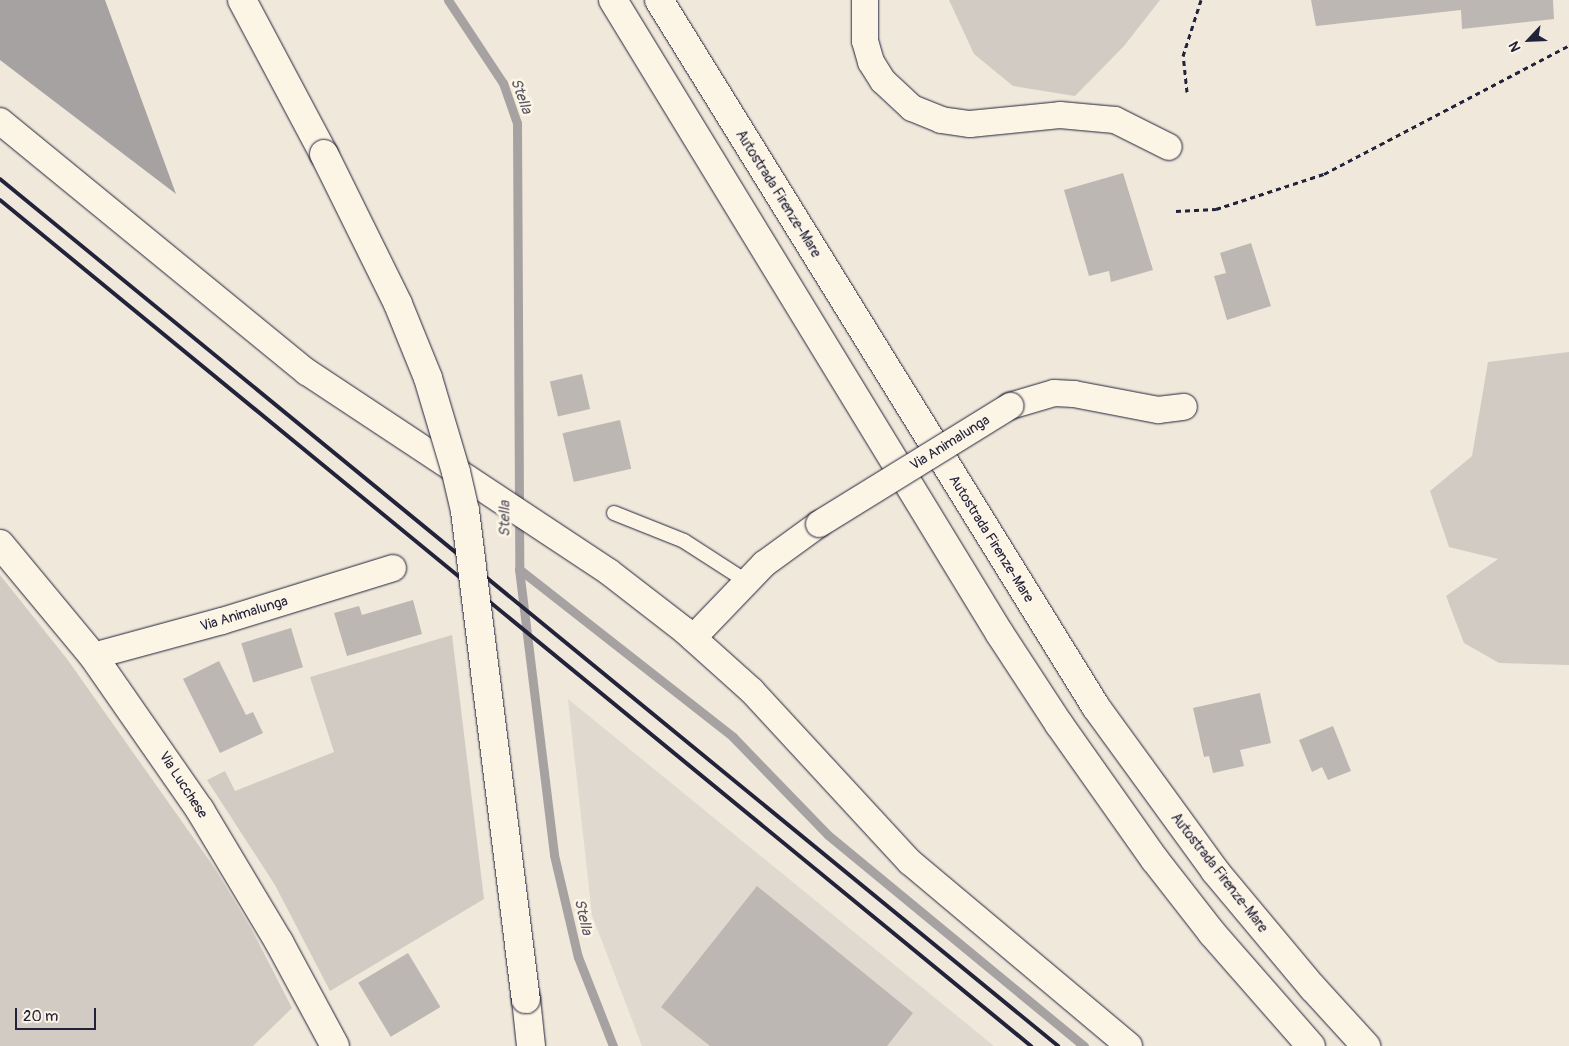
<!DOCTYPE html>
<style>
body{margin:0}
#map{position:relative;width:1569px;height:1046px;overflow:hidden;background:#efe8db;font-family:Pangolin,sans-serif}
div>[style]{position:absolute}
.built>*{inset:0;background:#e0d9cf}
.green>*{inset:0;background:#d1cbc3}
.water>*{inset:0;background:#a6a2a2}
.stream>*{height:9px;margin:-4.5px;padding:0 4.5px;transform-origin:4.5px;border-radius:4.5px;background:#a6a2a2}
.building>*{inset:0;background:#bcb7b3;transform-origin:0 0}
.path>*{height:3px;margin-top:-1.5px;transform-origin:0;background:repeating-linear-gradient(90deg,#22223b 0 5px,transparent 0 9px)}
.roads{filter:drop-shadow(0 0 1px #22223b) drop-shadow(0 0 1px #22223b)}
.service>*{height:14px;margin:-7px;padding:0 7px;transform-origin:7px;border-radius:7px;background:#fcf5e5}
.minor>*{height:26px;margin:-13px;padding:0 13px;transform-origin:13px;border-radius:13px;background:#fcf5e5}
.tertiary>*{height:28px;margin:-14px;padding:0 14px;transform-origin:14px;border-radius:14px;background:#fcf5e5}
.primary>*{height:28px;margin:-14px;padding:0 14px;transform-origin:14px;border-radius:14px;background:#fcf5e5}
.motorway>*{height:28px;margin:-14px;padding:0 14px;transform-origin:14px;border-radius:14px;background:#fcf5e5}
.rail>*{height:4px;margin:-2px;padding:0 2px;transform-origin:2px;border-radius:2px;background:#22223b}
.bridges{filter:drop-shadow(0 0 1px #22223b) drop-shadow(0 0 1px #22223b)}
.minor-bridge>*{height:26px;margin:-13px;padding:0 13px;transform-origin:13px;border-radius:13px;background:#fcf5e5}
.primary-bridge>*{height:28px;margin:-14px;padding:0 14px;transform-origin:14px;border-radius:14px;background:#fcf5e5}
span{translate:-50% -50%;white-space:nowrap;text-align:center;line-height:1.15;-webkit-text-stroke:5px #fcf5e5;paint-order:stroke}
.street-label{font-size:14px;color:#22223b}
.water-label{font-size:15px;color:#575564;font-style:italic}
.north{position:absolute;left:1504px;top:15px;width:50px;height:50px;-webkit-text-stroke:4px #fcf5e5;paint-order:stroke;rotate:245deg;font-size:14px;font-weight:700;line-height:20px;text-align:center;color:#22223b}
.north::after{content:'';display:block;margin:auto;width:18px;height:22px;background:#22223b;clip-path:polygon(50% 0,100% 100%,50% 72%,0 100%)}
.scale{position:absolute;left:15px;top:1008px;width:81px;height:22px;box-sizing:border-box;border:2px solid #22223b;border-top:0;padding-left:6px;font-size:15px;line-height:18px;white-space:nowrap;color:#22223b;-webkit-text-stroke:4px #fcf5e5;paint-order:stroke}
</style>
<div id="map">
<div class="built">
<div style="clip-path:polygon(568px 699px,994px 1046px,642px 1046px,592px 915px)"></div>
</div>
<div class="green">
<div style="clip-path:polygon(949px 0,1160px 0,1124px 46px,1075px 96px,1013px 86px,974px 54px)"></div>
<div style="clip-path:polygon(1569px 352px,1569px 665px,1499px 663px,1464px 643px,1446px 596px,1498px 559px,1449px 547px,1430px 491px,1472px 456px,1488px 362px)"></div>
<div style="clip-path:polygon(0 575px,67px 659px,214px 867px,251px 928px,292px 1008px,253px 1046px,0 1046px)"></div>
<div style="clip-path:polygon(452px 635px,484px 899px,330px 991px,275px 885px,207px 780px,225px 771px,235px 791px,334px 752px,310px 677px)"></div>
</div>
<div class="water">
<div style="clip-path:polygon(0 0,105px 0,176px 194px,0 60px)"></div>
</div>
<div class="stream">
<div style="left:448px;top:0;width:100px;rotate:56.5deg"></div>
<div style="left:503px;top:83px;width:42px;rotate:70.7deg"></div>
<div style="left:517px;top:123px;width:446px;rotate:89.7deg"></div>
<div style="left:519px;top:569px;width:288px;rotate:83deg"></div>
<div style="left:554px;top:855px;width:105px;rotate:76.8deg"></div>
<div style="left:578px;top:957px;width:96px;rotate:68.5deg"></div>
<div style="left:519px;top:569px;width:272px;rotate:38.1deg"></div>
<div style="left:733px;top:737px;width:136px;rotate:45.9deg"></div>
<div style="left:828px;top:835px;width:332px;rotate:39.5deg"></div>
</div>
<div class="building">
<div style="clip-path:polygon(1311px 0,1553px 0,1554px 19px,1462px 29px,1461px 10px,1316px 26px)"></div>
<div style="clip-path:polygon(1123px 173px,1153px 270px,1111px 282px,1109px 271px,1089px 276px,1064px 190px)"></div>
<div style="clip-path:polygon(1251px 243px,1271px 306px,1227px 320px,1214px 276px,1226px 273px,1220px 253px)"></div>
<div style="left:582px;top:374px;width:36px;height:33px;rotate:77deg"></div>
<div style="left:620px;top:420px;width:50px;height:59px;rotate:77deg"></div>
<div style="clip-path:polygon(413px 600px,422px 634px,347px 656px,334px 613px,359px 606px,362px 615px)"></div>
<div style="left:291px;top:628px;width:41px;height:52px;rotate:73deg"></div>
<div style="clip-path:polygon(219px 661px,246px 715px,253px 712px,263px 733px,220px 753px,183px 679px)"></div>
<div style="clip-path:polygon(1260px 693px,1271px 743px,1240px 750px,1244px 766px,1213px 773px,1209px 756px,1204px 757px,1193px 708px)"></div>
<div style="clip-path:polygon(1333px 726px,1351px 771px,1328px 780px,1322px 767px,1312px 772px,1299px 740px)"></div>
<div style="clip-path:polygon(757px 886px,913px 1013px,887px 1046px,710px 1046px,661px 1007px)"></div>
<div style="left:408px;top:953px;width:63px;height:58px;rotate:59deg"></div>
</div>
<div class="path">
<div style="left:1187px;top:92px;width:36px;rotate:-96deg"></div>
<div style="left:1183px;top:56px;width:59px;rotate:-72.2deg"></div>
<div style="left:1176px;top:211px;width:40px;rotate:-2.9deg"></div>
<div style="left:1216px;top:209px;width:114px;rotate:-18deg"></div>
<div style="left:1324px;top:174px;width:276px;rotate:-27.7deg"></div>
</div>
<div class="roads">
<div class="service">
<div style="left:614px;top:513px;width:75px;rotate:21.8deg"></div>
<div style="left:684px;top:541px;width:74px;rotate:32.8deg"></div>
</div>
<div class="minor">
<div style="left:865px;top:0;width:41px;rotate:90deg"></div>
<div style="left:865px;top:41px;width:22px;rotate:74deg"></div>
<div style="left:871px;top:62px;width:22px;rotate:58deg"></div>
<div style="left:883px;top:81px;width:40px;rotate:43deg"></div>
<div style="left:912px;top:108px;width:31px;rotate:22deg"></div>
<div style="left:941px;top:120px;width:29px;rotate:8deg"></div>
<div style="left:970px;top:124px;width:90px;rotate:-5.7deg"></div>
<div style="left:1060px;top:115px;width:55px;rotate:5.2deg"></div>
<div style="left:1115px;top:120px;width:60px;rotate:26.6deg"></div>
<div style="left:0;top:121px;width:397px;rotate:39.3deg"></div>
<div style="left:307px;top:372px;width:362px;rotate:33.5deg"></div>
<div style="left:609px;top:572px;width:95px;rotate:37.7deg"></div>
<div style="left:684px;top:630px;width:91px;rotate:41.9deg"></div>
<div style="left:752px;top:691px;width:233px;rotate:47.3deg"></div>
<div style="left:910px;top:862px;width:286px;rotate:40deg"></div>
<div style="left:1010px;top:406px;width:46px;rotate:-16.5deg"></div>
<div style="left:1054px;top:393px;width:20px;rotate:3deg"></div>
<div style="left:1074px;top:394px;width:86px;rotate:10.8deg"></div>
<div style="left:1158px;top:410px;width:26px;rotate:-7deg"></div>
<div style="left:693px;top:638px;width:103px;rotate:-46.2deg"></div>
<div style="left:764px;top:564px;width:68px;rotate:-36deg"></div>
<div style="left:93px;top:656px;width:134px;rotate:-15.2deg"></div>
<div style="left:222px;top:621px;width:179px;rotate:-17.2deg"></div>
</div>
<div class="tertiary">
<div style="left:0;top:544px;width:146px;rotate:50.3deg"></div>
<div style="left:93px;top:656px;width:188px;rotate:55.2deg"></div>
<div style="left:200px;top:810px;width:154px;rotate:59.1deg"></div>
<div style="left:279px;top:942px;width:118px;rotate:61.7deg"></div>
</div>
<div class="primary">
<div style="left:242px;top:0;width:174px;rotate:62deg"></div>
<div style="left:526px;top:999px;width:47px;rotate:83.9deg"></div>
</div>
<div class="motorway">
<div style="left:613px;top:0;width:743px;rotate:58.6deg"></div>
<div style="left:1000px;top:634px;width:108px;rotate:56.8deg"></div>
<div style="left:1059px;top:724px;width:166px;rotate:54.8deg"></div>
<div style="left:1155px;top:860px;width:93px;rotate:52deg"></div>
<div style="left:1212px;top:933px;width:150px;rotate:48.8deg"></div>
<div style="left:659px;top:0;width:831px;rotate:58.28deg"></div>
<div style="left:1096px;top:707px;width:203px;rotate:54deg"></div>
<div style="left:1215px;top:871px;width:153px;rotate:50.1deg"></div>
<div style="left:1313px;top:988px;width:79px;rotate:47.6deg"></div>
</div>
</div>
<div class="rail">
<div style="left:0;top:179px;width:1368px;rotate:39.33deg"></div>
<div style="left:0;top:200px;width:1334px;rotate:39.37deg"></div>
</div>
<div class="bridges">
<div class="minor-bridge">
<div style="left:819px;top:524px;width:225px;rotate:-31.7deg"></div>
</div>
<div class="primary-bridge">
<div style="left:324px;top:154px;width:167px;rotate:63.7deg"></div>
<div style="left:398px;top:304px;width:80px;rotate:67.9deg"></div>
<div style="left:428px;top:378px;width:98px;rotate:73.4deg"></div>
<div style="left:456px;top:472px;width:40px;rotate:77deg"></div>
<div style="left:465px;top:511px;width:492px;rotate:82.9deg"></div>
</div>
</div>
<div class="street-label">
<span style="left:778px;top:194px;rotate:58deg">Autostrada Firenze-Mare</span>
<span style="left:950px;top:443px;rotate:-32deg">Via Animalunga</span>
<span style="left:991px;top:539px;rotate:58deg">Autostrada Firenze-Mare</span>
<span style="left:244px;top:614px;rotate:-17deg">Via Animalunga</span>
<span style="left:183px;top:785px;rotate:57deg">Via Lucchese</span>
<span style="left:1219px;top:873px;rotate:52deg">Autostrada Firenze-Mare</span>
</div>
<div class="water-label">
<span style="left:521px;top:96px;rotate:70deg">Stella</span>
<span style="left:505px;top:519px;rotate:-90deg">Stella</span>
<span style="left:583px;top:917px;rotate:77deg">Stella</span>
</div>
<div class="north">N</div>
<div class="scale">20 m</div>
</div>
